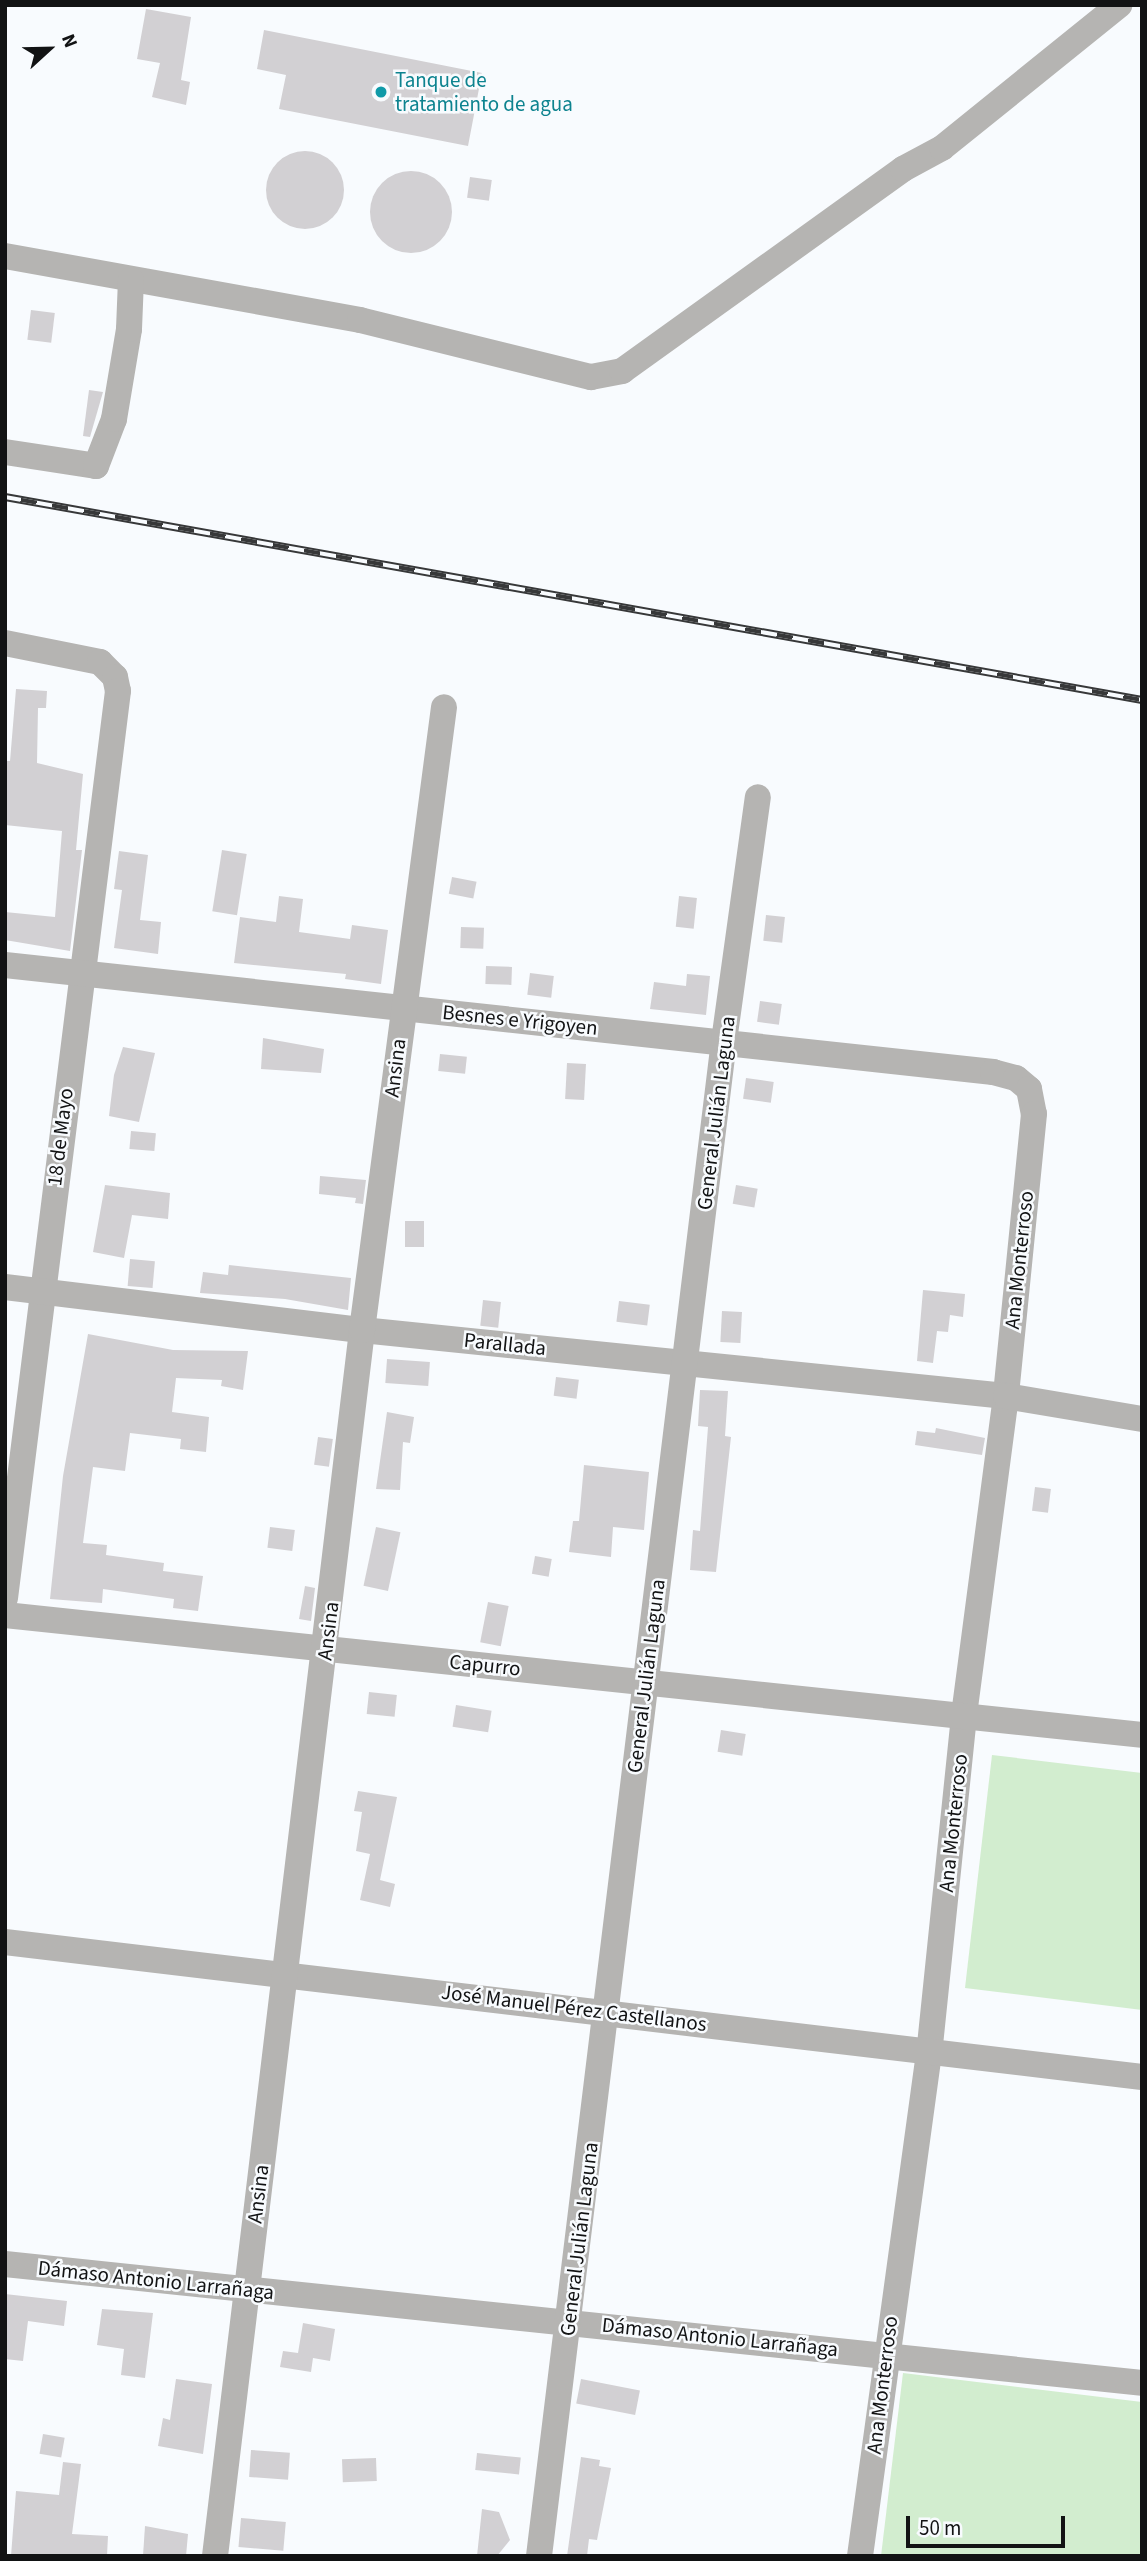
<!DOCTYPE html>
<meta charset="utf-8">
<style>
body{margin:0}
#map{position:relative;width:1147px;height:2561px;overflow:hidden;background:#f8fbfe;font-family:"Source Sans 3",sans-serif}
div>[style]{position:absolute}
.green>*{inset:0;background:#d2edcf}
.building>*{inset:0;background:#d2d0d3;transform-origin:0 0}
.round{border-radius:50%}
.minor>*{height:26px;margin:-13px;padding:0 13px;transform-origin:13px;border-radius:13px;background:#b5b4b2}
.rail>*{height:8px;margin-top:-4px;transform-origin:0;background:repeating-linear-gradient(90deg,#f8fbfe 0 16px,#373839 0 32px);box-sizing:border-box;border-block:2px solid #373839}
.dots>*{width:19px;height:19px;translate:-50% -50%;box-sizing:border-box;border:4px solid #f8fbfe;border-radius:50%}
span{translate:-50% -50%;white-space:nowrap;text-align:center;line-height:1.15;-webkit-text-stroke:5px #f8fbfe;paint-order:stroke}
.culture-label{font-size:21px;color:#0d838f}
.left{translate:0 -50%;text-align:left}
.street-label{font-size:21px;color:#121314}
.frame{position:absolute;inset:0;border:7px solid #121314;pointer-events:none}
.north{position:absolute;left:14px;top:14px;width:70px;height:70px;-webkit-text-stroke:5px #f8fbfe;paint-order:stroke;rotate:68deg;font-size:19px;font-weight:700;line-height:28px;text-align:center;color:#121314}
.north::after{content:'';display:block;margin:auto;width:24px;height:32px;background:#121314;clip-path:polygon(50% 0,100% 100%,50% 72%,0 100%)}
.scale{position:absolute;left:906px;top:2516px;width:159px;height:32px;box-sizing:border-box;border:4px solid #121314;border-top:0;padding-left:9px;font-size:21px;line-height:24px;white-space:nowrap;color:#121314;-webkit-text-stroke:5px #f8fbfe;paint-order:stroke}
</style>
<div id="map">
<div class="green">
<div style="clip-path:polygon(992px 1755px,1142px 1773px,1142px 2010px,965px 1988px)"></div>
<div style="clip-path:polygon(903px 2373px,1142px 2402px,1142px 2556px,881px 2556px)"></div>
</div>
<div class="building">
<div style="clip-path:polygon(146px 9px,191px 17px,181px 80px,190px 82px,186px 105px,152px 97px,160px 63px,137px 59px)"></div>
<div style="clip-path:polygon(264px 30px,482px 73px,468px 146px,279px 109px,286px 75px,257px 69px)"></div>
<div class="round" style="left:266px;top:151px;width:78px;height:78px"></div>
<div class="round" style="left:370px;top:171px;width:82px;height:82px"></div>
<div style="left:470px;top:177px;width:22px;height:21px;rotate:8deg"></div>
<div style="left:31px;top:310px;width:24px;height:30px;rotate:7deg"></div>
<div style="clip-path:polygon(89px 390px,103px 392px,90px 437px,83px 436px)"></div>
<div style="clip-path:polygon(16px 689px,47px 691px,46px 708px,38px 708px,37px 763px,83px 774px,76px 850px,82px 850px,70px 951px,5px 940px,5px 912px,55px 917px,62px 831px,5px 825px,6px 761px,10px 761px)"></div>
<div style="left:222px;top:850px;width:25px;height:62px;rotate:9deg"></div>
<div style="clip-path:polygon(119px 851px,148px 855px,140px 920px,161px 922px,158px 954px,114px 948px,122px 890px,114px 889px)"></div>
<div style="left:452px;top:877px;width:25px;height:17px;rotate:11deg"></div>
<div style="clip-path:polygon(279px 896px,303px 899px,299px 932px,350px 939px,352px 925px,388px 930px,381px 984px,345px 979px,346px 974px,234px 963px,240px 917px,276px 922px)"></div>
<div style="left:679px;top:896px;width:18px;height:31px;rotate:6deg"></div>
<div style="left:766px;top:915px;width:19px;height:26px;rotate:6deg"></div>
<div style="left:461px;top:927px;width:23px;height:21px;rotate:2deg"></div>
<div style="left:486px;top:966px;width:26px;height:18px;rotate:2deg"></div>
<div style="left:530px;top:973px;width:24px;height:22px;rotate:7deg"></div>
<div style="clip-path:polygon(687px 974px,710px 976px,706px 1015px,650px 1009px,654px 982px,686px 986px)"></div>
<div style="left:760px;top:1001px;width:22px;height:21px;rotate:8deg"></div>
<div style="clip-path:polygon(263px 1038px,324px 1049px,321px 1073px,261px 1069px)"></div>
<div style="clip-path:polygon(123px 1047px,155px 1053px,139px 1122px,109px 1116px,114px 1075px)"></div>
<div style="left:440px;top:1054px;width:27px;height:17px;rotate:6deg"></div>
<div style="left:567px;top:1063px;width:19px;height:36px;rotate:3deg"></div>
<div style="left:746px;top:1078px;width:28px;height:21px;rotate:8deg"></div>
<div style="left:131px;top:1131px;width:25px;height:18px;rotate:5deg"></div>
<div style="clip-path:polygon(320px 1176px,366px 1180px,363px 1204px,355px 1203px,356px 1198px,319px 1194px)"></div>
<div style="clip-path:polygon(105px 1185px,170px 1193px,168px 1219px,132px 1215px,124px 1258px,93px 1252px)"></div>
<div style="left:736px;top:1185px;width:22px;height:19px;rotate:10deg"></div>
<div style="left:405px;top:1221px;width:19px;height:26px"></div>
<div style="left:130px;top:1259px;width:25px;height:27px;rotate:5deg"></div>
<div style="clip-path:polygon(229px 1265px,351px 1278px,348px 1310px,285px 1299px,200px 1293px,203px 1272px,228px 1275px)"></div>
<div style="clip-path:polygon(923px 1290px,965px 1294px,963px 1317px,950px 1315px,948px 1332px,937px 1331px,933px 1363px,917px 1361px)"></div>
<div style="left:483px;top:1300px;width:18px;height:26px;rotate:6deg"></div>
<div style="left:619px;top:1301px;width:31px;height:21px;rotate:7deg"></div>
<div style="left:722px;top:1311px;width:20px;height:31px;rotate:3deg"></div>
<div style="clip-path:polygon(88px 1334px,173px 1350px,248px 1351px,243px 1390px,221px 1386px,222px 1380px,176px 1378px,172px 1412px,209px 1417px,206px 1452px,180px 1449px,181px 1439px,130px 1433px,125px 1471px,93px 1467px,83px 1543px,107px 1545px,106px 1555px,164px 1563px,163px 1571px,203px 1576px,198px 1611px,173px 1608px,174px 1599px,103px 1589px,102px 1603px,50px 1599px,63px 1476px)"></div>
<div style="left:387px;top:1359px;width:43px;height:24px;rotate:4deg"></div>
<div style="left:556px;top:1377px;width:23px;height:19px;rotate:7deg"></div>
<div style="clip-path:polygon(700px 1390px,728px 1391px,725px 1436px,731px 1437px,716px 1572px,690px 1570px,693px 1530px,700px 1531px,708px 1427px,698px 1426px)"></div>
<div style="clip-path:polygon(387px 1412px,414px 1417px,410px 1443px,403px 1442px,400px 1490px,376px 1489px)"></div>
<div style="clip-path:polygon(936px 1428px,985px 1438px,982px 1455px,915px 1445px,917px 1431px,935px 1433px)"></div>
<div style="left:318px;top:1437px;width:15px;height:28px;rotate:8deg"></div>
<div style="clip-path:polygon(584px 1465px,649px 1472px,644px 1530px,613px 1527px,611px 1557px,569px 1552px,573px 1521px,579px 1521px)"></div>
<div style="left:1035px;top:1487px;width:16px;height:24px;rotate:7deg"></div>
<div style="left:270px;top:1527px;width:25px;height:21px;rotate:7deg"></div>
<div style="left:376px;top:1527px;width:25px;height:60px;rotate:12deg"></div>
<div style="left:535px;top:1556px;width:17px;height:18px;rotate:10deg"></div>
<div style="clip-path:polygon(305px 1586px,315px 1588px,311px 1621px,299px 1619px)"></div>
<div style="left:488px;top:1602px;width:21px;height:41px;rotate:11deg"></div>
<div style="left:369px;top:1692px;width:28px;height:22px;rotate:6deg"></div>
<div style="left:456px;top:1705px;width:36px;height:22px;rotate:9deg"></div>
<div style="left:721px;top:1730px;width:25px;height:22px;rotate:9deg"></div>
<div style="clip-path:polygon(358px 1791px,397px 1797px,380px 1880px,395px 1884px,390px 1907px,360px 1900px,370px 1854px,356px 1851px,362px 1812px,354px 1811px)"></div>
<div style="clip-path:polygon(5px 2294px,67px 2301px,64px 2326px,28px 2321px,23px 2361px,5px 2359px)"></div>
<div style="clip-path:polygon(102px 2309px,153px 2313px,145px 2378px,121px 2375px,124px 2349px,97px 2345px)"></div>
<div style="clip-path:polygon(303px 2323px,335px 2329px,330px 2361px,313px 2358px,311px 2372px,280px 2367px,283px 2351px,298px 2353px)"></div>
<div style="clip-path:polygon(176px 2379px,212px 2384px,203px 2454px,158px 2446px,163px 2418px,170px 2420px)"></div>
<div style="left:581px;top:2379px;width:60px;height:25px;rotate:11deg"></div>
<div style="left:43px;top:2434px;width:22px;height:20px;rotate:10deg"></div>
<div style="left:251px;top:2450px;width:39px;height:27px;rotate:4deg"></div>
<div style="left:477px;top:2453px;width:44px;height:17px;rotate:6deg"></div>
<div style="clip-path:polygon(581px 2457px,600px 2460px,599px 2466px,611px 2468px,597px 2540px,589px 2539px,587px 2556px,567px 2556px)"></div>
<div style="left:376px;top:2458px;width:23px;height:34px;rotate:88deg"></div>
<div style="clip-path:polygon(63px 2462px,81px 2464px,72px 2534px,108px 2536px,107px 2556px,11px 2556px,16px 2491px,59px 2495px)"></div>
<div style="clip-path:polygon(482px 2509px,499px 2512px,510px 2540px,497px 2556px,477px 2556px)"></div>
<div style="left:241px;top:2518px;width:45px;height:29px;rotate:5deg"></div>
<div style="clip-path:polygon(145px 2526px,188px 2534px,186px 2556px,143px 2556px)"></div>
</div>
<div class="minor">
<div style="left:5px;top:256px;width:361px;rotate:10.2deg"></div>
<div style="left:360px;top:320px;width:238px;rotate:13.9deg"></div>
<div style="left:591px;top:377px;width:32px;rotate:-11deg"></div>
<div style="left:622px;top:371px;width:346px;rotate:-35.7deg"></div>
<div style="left:903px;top:169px;width:44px;rotate:-28.3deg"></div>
<div style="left:942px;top:148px;width:228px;rotate:-38.9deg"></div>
<div style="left:5px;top:452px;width:92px;rotate:8.7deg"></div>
<div style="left:96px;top:466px;width:50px;rotate:-69deg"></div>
<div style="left:114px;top:419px;width:91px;rotate:-80.5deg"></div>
<div style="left:129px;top:329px;width:49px;rotate:-87.7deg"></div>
<div style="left:5px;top:643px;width:97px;rotate:11.3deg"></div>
<div style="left:100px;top:662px;width:21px;rotate:45deg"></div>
<div style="left:115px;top:677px;width:14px;rotate:78deg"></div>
<div style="left:118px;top:691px;width:914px;rotate:97.1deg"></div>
<div style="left:5px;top:965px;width:994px;rotate:6.18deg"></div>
<div style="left:993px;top:1072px;width:24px;rotate:15deg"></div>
<div style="left:1016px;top:1078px;width:17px;rotate:40deg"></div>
<div style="left:1029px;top:1089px;width:25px;rotate:79deg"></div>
<div style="left:1034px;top:1114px;width:283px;rotate:95.7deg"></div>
<div style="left:1006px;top:1396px;width:323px;rotate:97.5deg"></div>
<div style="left:964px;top:1716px;width:339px;rotate:95.9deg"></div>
<div style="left:929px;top:2053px;width:508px;rotate:97.81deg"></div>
<div style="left:5px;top:1287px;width:360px;rotate:6.9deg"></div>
<div style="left:362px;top:1330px;width:647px;rotate:5.85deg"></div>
<div style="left:1006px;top:1396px;width:138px;rotate:9.6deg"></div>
<div style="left:5px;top:1615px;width:1143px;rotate:6.02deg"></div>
<div style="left:5px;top:1942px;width:1145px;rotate:6.77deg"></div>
<div style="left:5px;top:2264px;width:1143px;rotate:5.97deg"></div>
<div style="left:215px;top:2556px;width:1235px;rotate:-83.16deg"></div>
<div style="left:362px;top:1330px;width:628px;rotate:-82.5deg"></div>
<div style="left:539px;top:2556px;width:1526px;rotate:-83.04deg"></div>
<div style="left:724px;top:1041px;width:246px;rotate:-82.1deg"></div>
</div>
<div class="rail">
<div style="left:5px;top:497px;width:1155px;rotate:10.12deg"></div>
</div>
<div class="dots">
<div style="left:381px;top:92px;background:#0f9aa8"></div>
</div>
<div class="culture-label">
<span class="left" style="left:395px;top:92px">Tanque de<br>tratamiento de agua</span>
</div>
<div class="street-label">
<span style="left:520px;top:1020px;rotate:6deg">Besnes e Yrigoyen</span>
<span style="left:395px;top:1068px;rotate:-83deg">Ansina</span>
<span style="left:716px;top:1113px;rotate:-83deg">General Julián Laguna</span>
<span style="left:60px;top:1137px;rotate:-83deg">18 de Mayo</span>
<span style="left:1019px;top:1260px;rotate:-84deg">Ana Monterroso</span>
<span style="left:505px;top:1344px;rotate:6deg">Parallada</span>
<span style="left:328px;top:1631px;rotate:-83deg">Ansina</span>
<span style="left:485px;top:1665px;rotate:6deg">Capurro</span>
<span style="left:646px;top:1676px;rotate:-83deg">General Julián Laguna</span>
<span style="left:953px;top:1823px;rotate:-84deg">Ana Monterroso</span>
<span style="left:574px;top:2008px;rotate:7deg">José Manuel Pérez Castellanos</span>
<span style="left:258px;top:2194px;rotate:-83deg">Ansina</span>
<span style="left:579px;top:2239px;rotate:-83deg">General Julián Laguna</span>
<span style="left:156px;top:2280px;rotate:6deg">Dámaso Antonio Larrañaga</span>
<span style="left:720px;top:2337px;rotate:6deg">Dámaso Antonio Larrañaga</span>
<span style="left:882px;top:2385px;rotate:-83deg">Ana Monterroso</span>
</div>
<div class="frame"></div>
<div class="north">N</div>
<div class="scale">50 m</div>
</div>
